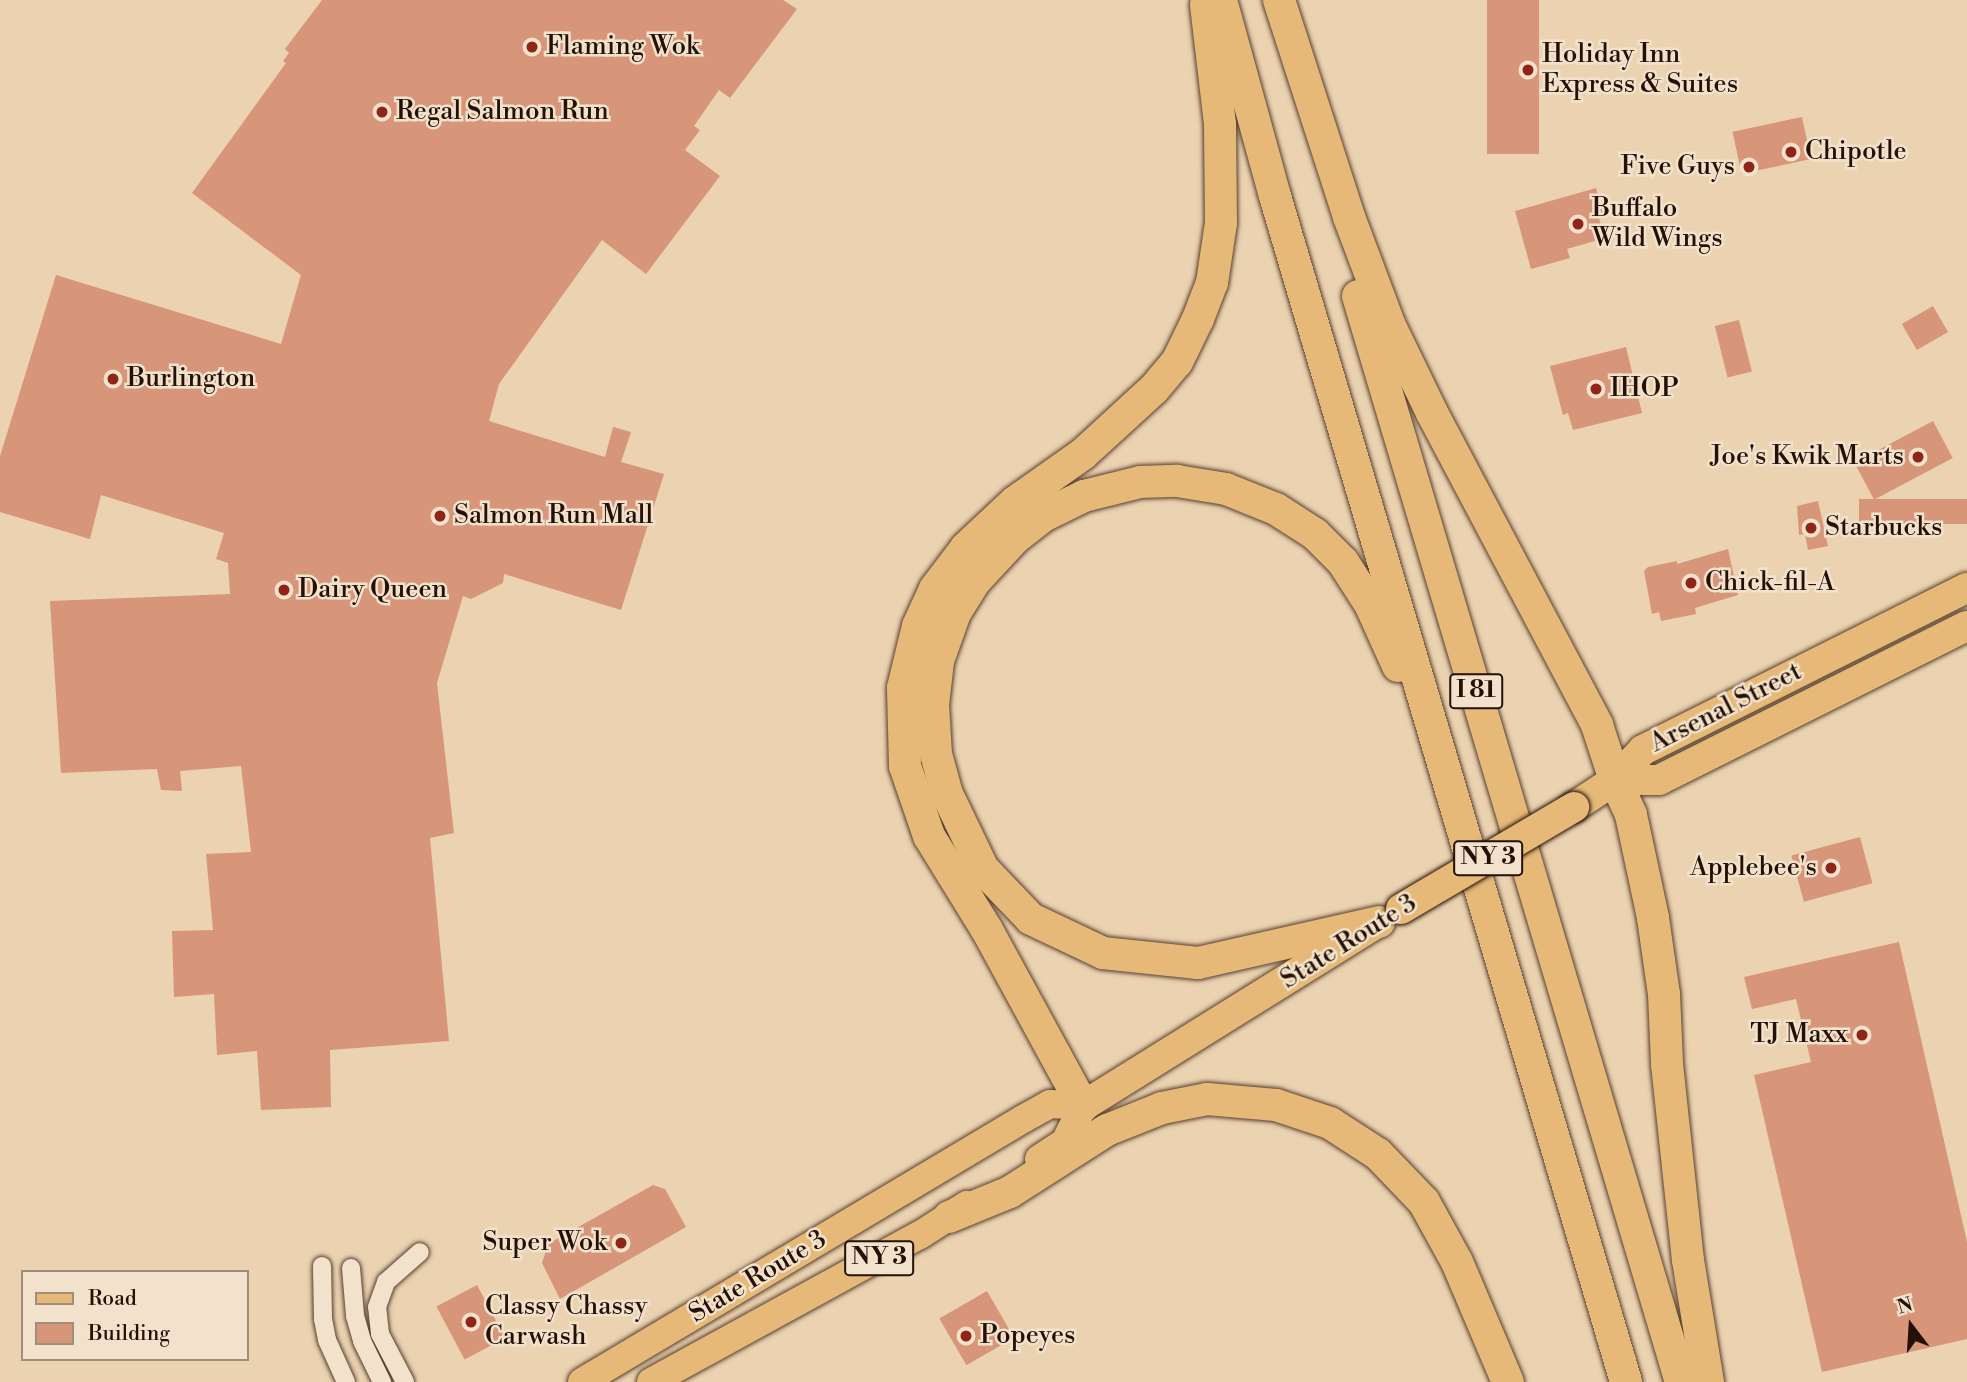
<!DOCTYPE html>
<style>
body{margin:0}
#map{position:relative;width:1967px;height:1382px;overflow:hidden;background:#ebd2b0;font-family:"Libre Bodoni",serif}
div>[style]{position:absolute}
.building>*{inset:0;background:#d7957a;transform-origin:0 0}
.roads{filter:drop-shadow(0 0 2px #564030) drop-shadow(0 0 2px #564030)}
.minor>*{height:18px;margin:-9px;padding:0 9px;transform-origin:9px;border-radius:9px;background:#f2e2cc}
.primary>*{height:28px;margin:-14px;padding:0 14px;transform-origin:14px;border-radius:14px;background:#e6b978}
.trunk>*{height:30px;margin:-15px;padding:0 15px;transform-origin:15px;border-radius:15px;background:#e6b978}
.motorway>*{height:32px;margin:-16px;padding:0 16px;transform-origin:16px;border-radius:16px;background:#e6b978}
.bridges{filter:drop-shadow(0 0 2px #251005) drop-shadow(0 0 2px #251005)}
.trunk-bridge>*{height:30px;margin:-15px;padding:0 15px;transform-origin:15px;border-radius:15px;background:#e6b978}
.dots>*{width:19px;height:19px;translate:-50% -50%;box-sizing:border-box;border:4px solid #f2e2cc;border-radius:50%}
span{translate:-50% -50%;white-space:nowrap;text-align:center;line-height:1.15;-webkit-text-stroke:5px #f2e2cc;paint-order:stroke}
.shield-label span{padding:2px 5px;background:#f2e2cc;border:2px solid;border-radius:5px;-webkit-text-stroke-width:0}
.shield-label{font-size:24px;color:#251005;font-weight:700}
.poi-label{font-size:26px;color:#251005}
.left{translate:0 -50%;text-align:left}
.right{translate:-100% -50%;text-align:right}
.street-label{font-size:26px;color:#251005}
.legend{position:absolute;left:21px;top:1270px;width:228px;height:91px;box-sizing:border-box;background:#f2e2cc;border:2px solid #a08e7c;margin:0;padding:9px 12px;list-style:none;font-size:21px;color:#251005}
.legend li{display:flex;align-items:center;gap:14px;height:35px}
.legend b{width:35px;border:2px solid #a08e7c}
.north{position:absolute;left:1876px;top:1291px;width:70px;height:70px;-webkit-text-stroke:5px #f2e2cc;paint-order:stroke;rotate:343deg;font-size:19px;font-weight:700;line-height:28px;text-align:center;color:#251005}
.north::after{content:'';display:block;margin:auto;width:24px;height:32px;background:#251005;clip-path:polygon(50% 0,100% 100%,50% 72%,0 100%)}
</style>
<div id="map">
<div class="building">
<div style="clip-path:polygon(322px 0,783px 0,797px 9px,730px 98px,719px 90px,694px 126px,700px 130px,685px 150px,720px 176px,646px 274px,602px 240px,499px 384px,489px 421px,605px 457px,613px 427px,631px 432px,621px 462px,664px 474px,621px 610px,504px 574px,503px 583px,471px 599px,463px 596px,437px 683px,454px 833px,430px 838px,449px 1041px,330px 1050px,331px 1107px,261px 1110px,257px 1051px,217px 1055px,214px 994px,174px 997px,172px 931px,213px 930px,206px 854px,251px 852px,241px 766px,180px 771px,182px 791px,161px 790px,157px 769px,61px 773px,50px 601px,230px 594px,228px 563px,216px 559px,224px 533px,101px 495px,90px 539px,0 512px,0 456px,56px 275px,281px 344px,301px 275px,192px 193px,286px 63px,283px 61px,289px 53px,285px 49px)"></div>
<div style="left:1487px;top:0;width:52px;height:154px"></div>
<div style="left:1802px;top:117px;width:43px;height:71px;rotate:78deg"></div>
<div style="clip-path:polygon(1596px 188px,1604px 216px,1599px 218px,1605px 238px,1567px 249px,1570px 258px,1531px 269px,1515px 211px)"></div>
<div style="left:1933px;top:306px;width:30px;height:36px;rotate:60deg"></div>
<div style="left:1739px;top:320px;width:53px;height:25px;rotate:76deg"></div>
<div style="clip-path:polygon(1626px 347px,1642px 413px,1573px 430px,1568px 413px,1563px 415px,1550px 366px)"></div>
<div style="left:1933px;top:421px;width:42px;height:89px;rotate:62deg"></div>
<div style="left:1967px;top:499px;width:25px;height:108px;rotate:90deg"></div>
<div style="clip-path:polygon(1818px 501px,1828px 546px,1808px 550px,1805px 534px,1799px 535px,1797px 506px)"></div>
<div style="clip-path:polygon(1728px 549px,1738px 595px,1695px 608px,1696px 614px,1661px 621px,1659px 612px,1652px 614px,1644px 571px,1648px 567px,1677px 561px,1677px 564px)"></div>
<div style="left:1860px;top:837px;width:48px;height:71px;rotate:75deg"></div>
<div style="clip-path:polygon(1899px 942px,1967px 1242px,1967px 1339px,1822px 1372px,1754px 1075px,1811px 1062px,1796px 999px,1752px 1009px,1744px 977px)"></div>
<div style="clip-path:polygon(653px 1185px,665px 1189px,686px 1227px,560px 1299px,542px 1263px,548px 1244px)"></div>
<div style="left:477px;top:1285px;width:60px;height:46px;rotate:62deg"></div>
<div style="left:987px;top:1291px;width:54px;height:55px;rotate:60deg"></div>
</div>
<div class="roads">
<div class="minor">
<div style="left:322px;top:1266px;width:53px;rotate:88.9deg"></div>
<div style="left:323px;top:1319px;width:21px;rotate:79deg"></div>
<div style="left:327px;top:1340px;width:46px;rotate:65.7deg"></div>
<div style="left:351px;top:1268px;width:48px;rotate:85.2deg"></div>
<div style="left:355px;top:1316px;width:26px;rotate:74deg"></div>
<div style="left:362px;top:1341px;width:46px;rotate:64deg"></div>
<div style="left:405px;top:1382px;width:54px;rotate:-117.5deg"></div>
<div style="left:380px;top:1334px;width:27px;rotate:-96deg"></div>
<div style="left:377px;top:1307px;width:27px;rotate:-70deg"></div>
<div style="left:386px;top:1282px;width:45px;rotate:-41.4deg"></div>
</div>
<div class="primary">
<div style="left:582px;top:1382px;width:513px;rotate:-30.81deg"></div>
<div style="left:1023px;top:1119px;width:31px;rotate:-29deg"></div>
<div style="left:1050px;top:1104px;width:33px;rotate:3deg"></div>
<div style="left:1083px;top:1106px;width:40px;rotate:116.6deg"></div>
<div style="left:1065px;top:1142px;width:31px;rotate:147deg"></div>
<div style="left:651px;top:1382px;width:307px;rotate:-28.7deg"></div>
<div style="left:920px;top:1235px;width:56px;rotate:-32.6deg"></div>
</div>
<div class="trunk">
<div style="left:1615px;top:780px;width:44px"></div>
<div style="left:1659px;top:780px;width:344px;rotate:-26.6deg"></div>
<div style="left:1574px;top:807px;width:49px;rotate:-33.4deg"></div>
<div style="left:1615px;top:780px;width:41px;rotate:-47deg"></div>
<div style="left:1643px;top:750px;width:362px;rotate:-26.6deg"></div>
<div style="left:1083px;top:1106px;width:343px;rotate:-31.9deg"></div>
</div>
<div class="motorway">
<div style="left:1221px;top:0;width:203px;rotate:74.6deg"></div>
<div style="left:1275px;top:196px;width:1237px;rotate:73.51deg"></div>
<div style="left:1279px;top:0;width:228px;rotate:72.1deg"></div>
<div style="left:1349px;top:217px;width:116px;rotate:69.4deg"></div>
<div style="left:1390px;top:326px;width:97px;rotate:64.2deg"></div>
<div style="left:1432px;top:413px;width:353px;rotate:62.1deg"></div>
<div style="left:1597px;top:725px;width:58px;rotate:71.9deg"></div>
<div style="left:1615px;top:780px;width:38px;rotate:65deg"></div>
<div style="left:1631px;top:815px;width:105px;rotate:77.9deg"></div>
<div style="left:1653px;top:918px;width:77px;rotate:81.8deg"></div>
<div style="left:1664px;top:994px;width:70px;rotate:87.5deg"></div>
<div style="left:1667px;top:1064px;width:197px;rotate:83.9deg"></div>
<div style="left:1688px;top:1260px;width:124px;rotate:80.7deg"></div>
<div style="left:1358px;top:296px;width:1133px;rotate:73.44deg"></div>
<div style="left:1379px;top:922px;width:186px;rotate:167.2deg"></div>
<div style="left:1198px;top:963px;width:96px;rotate:-174deg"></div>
<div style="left:1103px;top:953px;width:80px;rotate:-154.7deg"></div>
<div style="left:1031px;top:919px;width:69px;rotate:-133.8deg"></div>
<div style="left:983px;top:869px;width:83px;rotate:-115.6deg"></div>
<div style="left:947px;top:794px;width:41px;rotate:-105.4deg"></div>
<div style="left:936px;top:754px;width:49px;rotate:-93.5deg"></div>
<div style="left:933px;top:705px;width:44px;rotate:-83.5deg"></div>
<div style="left:938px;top:661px;width:51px;rotate:-70.5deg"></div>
<div style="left:955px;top:613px;width:38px;rotate:-58deg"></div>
<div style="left:975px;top:581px;width:57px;rotate:-47.1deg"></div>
<div style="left:1014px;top:539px;width:37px;rotate:-38deg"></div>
<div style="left:1043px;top:516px;width:46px;rotate:-26deg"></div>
<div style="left:1084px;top:496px;width:58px;rotate:-14deg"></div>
<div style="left:1140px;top:482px;width:37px;rotate:-2deg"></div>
<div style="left:1177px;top:481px;width:50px;rotate:9.3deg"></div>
<div style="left:1226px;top:489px;width:54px;rotate:21.8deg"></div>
<div style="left:1276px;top:509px;width:46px;rotate:32.7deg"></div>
<div style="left:1315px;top:534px;width:40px;rotate:45deg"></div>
<div style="left:1343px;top:562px;width:50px;rotate:57.3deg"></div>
<div style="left:1370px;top:604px;width:68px;rotate:65.7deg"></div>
<div style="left:1083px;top:1106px;width:200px;rotate:-118.6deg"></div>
<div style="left:987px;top:930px;width:110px;rotate:-121.7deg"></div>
<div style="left:929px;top:836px;width:74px;rotate:-108.9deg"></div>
<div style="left:905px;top:766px;width:78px;rotate:-91.5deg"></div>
<div style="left:903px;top:688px;width:64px;rotate:-76.4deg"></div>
<div style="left:918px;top:626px;width:41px;rotate:-65.3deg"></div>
<div style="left:935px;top:589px;width:51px;rotate:-52.9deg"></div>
<div style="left:966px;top:548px;width:67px;rotate:-43.2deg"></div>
<div style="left:1015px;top:502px;width:83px;rotate:-35.2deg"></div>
<div style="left:1083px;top:454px;width:96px;rotate:-42.5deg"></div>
<div style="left:1154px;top:389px;width:35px;rotate:-50deg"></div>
<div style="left:1177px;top:362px;width:48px;rotate:-64deg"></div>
<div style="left:1198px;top:319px;width:39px;rotate:-69deg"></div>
<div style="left:1212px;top:283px;width:61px;rotate:-81.5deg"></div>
<div style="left:1221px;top:223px;width:99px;rotate:-90.6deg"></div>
<div style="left:1220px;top:124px;width:120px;rotate:-96.7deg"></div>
<div style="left:949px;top:1217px;width:66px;rotate:-22.3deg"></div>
<div style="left:1010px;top:1192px;width:115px;rotate:-32.6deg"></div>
<div style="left:1107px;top:1130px;width:59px;rotate:-21.8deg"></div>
<div style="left:1162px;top:1108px;width:46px;rotate:-11.3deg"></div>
<div style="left:1207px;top:1099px;width:69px;rotate:5deg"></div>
<div style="left:1276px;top:1105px;width:57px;rotate:18.4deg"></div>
<div style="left:1330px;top:1123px;width:57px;rotate:32.9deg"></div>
<div style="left:1378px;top:1154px;width:66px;rotate:46.2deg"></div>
<div style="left:1424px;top:1202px;width:68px;rotate:61.2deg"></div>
<div style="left:1457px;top:1262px;width:130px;rotate:67deg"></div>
</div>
</div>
<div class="bridges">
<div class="trunk-bridge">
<div style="left:1401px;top:909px;width:201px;rotate:-30.5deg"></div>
</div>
</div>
<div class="dots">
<div style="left:532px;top:47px;background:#8f2418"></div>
<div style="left:1528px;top:70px;background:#8f2418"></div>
<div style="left:382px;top:112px;background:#8f2418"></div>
<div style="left:1791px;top:152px;background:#8f2418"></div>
<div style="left:1749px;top:167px;background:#8f2418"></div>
<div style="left:1578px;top:224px;background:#8f2418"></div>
<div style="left:113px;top:379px;background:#8f2418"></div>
<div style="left:1596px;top:389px;background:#8f2418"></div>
<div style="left:1918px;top:457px;background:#8f2418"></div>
<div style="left:440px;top:516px;background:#8f2418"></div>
<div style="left:1811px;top:528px;background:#8f2418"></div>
<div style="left:1691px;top:583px;background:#8f2418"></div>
<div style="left:284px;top:590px;background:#8f2418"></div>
<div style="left:1831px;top:868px;background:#8f2418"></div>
<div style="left:1862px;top:1035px;background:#8f2418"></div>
<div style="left:621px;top:1243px;background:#8f2418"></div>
<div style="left:471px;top:1322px;background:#8f2418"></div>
<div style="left:966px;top:1336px;background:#8f2418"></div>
</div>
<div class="shield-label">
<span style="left:1476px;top:691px">I 81</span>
<span style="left:1488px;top:858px">NY 3</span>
<span style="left:879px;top:1258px">NY 3</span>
</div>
<div class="poi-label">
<span class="left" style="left:546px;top:47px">Flaming Wok</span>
<span class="left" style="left:1542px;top:70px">Holiday Inn<br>Express &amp; Suites</span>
<span class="left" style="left:396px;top:112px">Regal Salmon Run</span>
<span class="left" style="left:1805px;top:152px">Chipotle</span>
<span class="right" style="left:1735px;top:167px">Five Guys</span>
<span class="left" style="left:1592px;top:224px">Buffalo<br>Wild Wings</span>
<span class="left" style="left:127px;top:379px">Burlington</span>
<span class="left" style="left:1610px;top:389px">IHOP</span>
<span class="right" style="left:1904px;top:457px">Joe's Kwik Marts</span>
<span class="left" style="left:454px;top:516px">Salmon Run Mall</span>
<span class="left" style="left:1825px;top:528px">Starbucks</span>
<span class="left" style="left:1705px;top:583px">Chick-fil-A</span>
<span class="left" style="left:298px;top:590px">Dairy Queen</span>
<span class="right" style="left:1817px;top:868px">Applebee's</span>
<span class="right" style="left:1848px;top:1035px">TJ Maxx</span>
<span class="right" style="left:607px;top:1243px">Super Wok</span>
<span class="left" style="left:485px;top:1322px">Classy Chassy<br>Carwash</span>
<span class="left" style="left:980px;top:1336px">Popeyes</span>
</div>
<div class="street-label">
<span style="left:1726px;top:708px;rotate:-27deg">Arsenal Street</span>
<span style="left:1349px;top:942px;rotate:-32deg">State Route 3</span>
<span style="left:758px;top:1277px;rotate:-31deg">State Route 3</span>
</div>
<ul class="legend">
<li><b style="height:9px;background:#e6b978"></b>Road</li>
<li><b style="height:19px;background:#d7957a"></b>Building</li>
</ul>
<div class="north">N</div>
</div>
